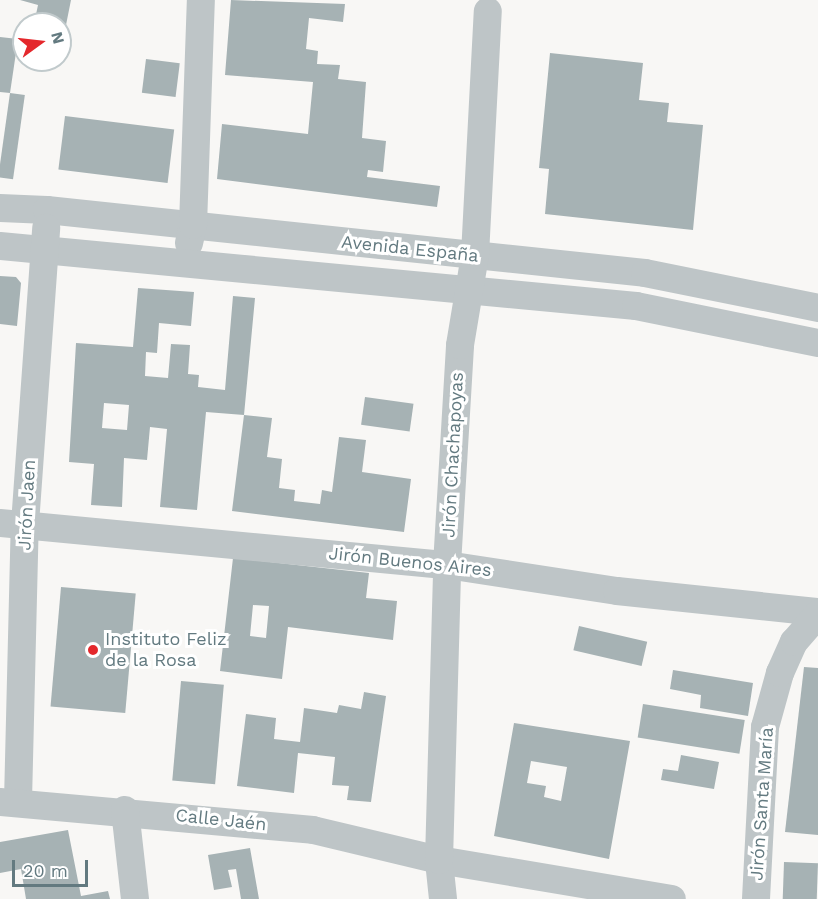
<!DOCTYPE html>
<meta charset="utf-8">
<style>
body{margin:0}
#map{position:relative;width:818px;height:899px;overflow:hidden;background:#f8f7f5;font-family:"Work Sans",sans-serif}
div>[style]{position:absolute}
.building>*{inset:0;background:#a6b2b4;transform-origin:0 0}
.minor>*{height:28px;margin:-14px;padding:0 14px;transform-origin:14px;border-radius:14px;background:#bec5c7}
.dots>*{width:16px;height:16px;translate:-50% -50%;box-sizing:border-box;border:3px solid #fff;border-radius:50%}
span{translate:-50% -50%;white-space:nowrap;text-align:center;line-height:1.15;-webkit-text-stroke:6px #fff;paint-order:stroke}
.street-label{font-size:18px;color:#637a80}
.poi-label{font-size:18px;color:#637a80}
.left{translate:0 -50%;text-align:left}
.north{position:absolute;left:12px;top:12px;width:60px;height:60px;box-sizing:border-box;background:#fff;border:2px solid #c1cacc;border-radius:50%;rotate:75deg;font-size:16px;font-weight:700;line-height:24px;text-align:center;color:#637a80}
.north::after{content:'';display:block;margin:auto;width:21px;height:27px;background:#e4282c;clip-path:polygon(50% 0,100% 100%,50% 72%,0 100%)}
.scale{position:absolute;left:12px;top:860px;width:76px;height:27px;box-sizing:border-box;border:3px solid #637a80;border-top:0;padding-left:8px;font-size:18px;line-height:21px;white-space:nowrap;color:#637a80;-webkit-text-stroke:4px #fff;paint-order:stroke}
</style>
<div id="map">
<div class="building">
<div style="clip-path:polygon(20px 0,71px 0,61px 50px,60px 24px,34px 24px,38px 5px)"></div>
<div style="clip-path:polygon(231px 0,345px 4px,343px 22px,309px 18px,306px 49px,318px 51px,317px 64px,340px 65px,338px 79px,366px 82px,362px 138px,386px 141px,383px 172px,368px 170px,367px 177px,440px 186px,437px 207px,217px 179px,222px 124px,308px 134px,313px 82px,225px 75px)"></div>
<div style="clip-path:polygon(0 37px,18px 39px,10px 93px,0 92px)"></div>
<div style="clip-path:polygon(550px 53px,643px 63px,639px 100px,669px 103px,667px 122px,703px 125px,693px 230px,545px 214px,549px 169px,539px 168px)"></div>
<div style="left:146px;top:59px;width:34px;height:34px;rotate:7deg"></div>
<div style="left:10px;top:93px;width:15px;height:85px;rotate:8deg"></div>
<div style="left:65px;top:116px;width:110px;height:54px;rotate:7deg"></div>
<div style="clip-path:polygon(0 276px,16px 277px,21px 283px,17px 326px,0 324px)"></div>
<div style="clip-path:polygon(evenodd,138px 288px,194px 292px,191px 326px,159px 323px,157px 353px,146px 352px,145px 376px,168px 378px,171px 344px,190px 345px,188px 374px,199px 375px,198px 387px,225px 390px,233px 296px,255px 298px,244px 415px,206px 412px,197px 510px,160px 507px,167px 429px,150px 427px,147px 460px,124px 458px,122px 507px,91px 505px,94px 464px,69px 462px,76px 343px,133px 347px,138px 288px,104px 403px,129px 405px,127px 430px,102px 428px,104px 403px)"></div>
<div style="left:365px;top:397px;width:49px;height:28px;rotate:8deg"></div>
<div style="clip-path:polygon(244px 415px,272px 418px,267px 457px,282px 459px,279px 488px,295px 490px,294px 501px,320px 504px,322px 490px,332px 492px,339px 437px,366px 440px,362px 472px,411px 479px,404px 532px,232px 511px)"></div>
<div style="clip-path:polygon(evenodd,233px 558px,369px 573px,366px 598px,397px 601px,393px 640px,288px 627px,282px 679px,220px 671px,233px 558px,253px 605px,269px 606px,266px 638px,250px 636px,253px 605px)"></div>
<div style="left:61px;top:587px;width:75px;height:120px;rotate:5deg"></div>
<div style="left:579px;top:626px;width:70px;height:25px;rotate:13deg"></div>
<div style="clip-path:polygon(804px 667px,818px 668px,818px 835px,785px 832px)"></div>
<div style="clip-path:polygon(673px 670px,753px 683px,748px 716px,700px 708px,701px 695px,670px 689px)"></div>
<div style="left:181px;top:681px;width:43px;height:100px;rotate:5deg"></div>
<div style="clip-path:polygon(364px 692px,386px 696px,371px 802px,347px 800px,349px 786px,332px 785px,335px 757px,298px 753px,294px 793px,237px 786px,246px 714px,276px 718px,274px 739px,300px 742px,304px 708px,337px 713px,339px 705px,361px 709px)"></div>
<div style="left:643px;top:704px;width:103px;height:34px;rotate:9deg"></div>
<div style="clip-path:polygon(evenodd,514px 723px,630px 741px,609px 859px,494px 836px,514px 723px,531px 761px,567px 767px,561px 801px,544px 797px,546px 786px,527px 783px,531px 761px)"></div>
<div style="clip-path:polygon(681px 755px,719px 762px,714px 789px,661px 780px,663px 769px,678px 771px)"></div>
<div style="clip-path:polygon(68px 830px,81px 896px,108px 891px,110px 899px,26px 899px,21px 869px,0 873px,0 842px)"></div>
<div style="clip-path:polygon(250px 848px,259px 899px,241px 899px,236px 869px,228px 870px,232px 887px,214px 890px,208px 855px)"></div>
<div style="left:784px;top:862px;width:34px;height:37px;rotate:2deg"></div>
</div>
<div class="minor">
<div style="left:0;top:208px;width:47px;rotate:2.4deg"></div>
<div style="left:47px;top:210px;width:601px;rotate:6.01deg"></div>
<div style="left:645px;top:273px;width:177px;rotate:11.4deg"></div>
<div style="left:189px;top:243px;width:18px;rotate:-77deg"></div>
<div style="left:193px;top:225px;width:225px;rotate:-88deg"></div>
<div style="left:0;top:246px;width:639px;rotate:5.39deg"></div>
<div style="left:636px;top:306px;width:186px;rotate:11.5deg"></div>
<div style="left:0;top:523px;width:449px;rotate:5.4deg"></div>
<div style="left:447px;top:565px;width:172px;rotate:8.7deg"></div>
<div style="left:617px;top:591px;width:202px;rotate:6deg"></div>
<div style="left:18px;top:801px;width:277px;rotate:-88.6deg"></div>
<div style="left:25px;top:524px;width:297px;rotate:-85.9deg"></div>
<div style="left:0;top:802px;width:314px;rotate:5.1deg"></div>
<div style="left:313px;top:830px;width:130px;rotate:13.4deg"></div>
<div style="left:439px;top:860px;width:236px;rotate:9.5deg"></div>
<div style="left:125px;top:810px;width:90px;rotate:83.6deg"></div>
<div style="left:443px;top:899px;width:39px;rotate:-96deg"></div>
<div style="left:439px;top:860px;width:295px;rotate:-88.4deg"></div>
<div style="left:447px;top:565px;width:220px;rotate:-86.6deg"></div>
<div style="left:460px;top:345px;width:91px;rotate:-80.5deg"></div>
<div style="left:475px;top:255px;width:244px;rotate:-87deg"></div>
<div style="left:756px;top:899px;width:172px;rotate:-87deg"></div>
<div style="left:765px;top:727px;width:56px;rotate:-74.5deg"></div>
<div style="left:780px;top:673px;width:34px;rotate:-66deg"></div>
<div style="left:794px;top:642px;width:37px;rotate:-49deg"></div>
</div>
<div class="dots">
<div style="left:93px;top:650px;background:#e4282c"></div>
</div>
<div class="street-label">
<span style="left:410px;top:249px;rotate:6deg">Avenida España</span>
<span style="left:453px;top:455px;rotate:-87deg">Jirón Chachapoyas</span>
<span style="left:27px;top:505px;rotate:-87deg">Jirón Jaen</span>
<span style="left:410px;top:562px;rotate:6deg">Jirón Buenos Aires</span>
<span style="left:762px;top:804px;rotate:-86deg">Jirón Santa María</span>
<span style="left:221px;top:820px;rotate:6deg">Calle Jaén</span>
</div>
<div class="poi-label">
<span class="left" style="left:105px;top:650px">Instituto Feliz<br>de la Rosa</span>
</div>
<div class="north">N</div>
<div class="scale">20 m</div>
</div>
